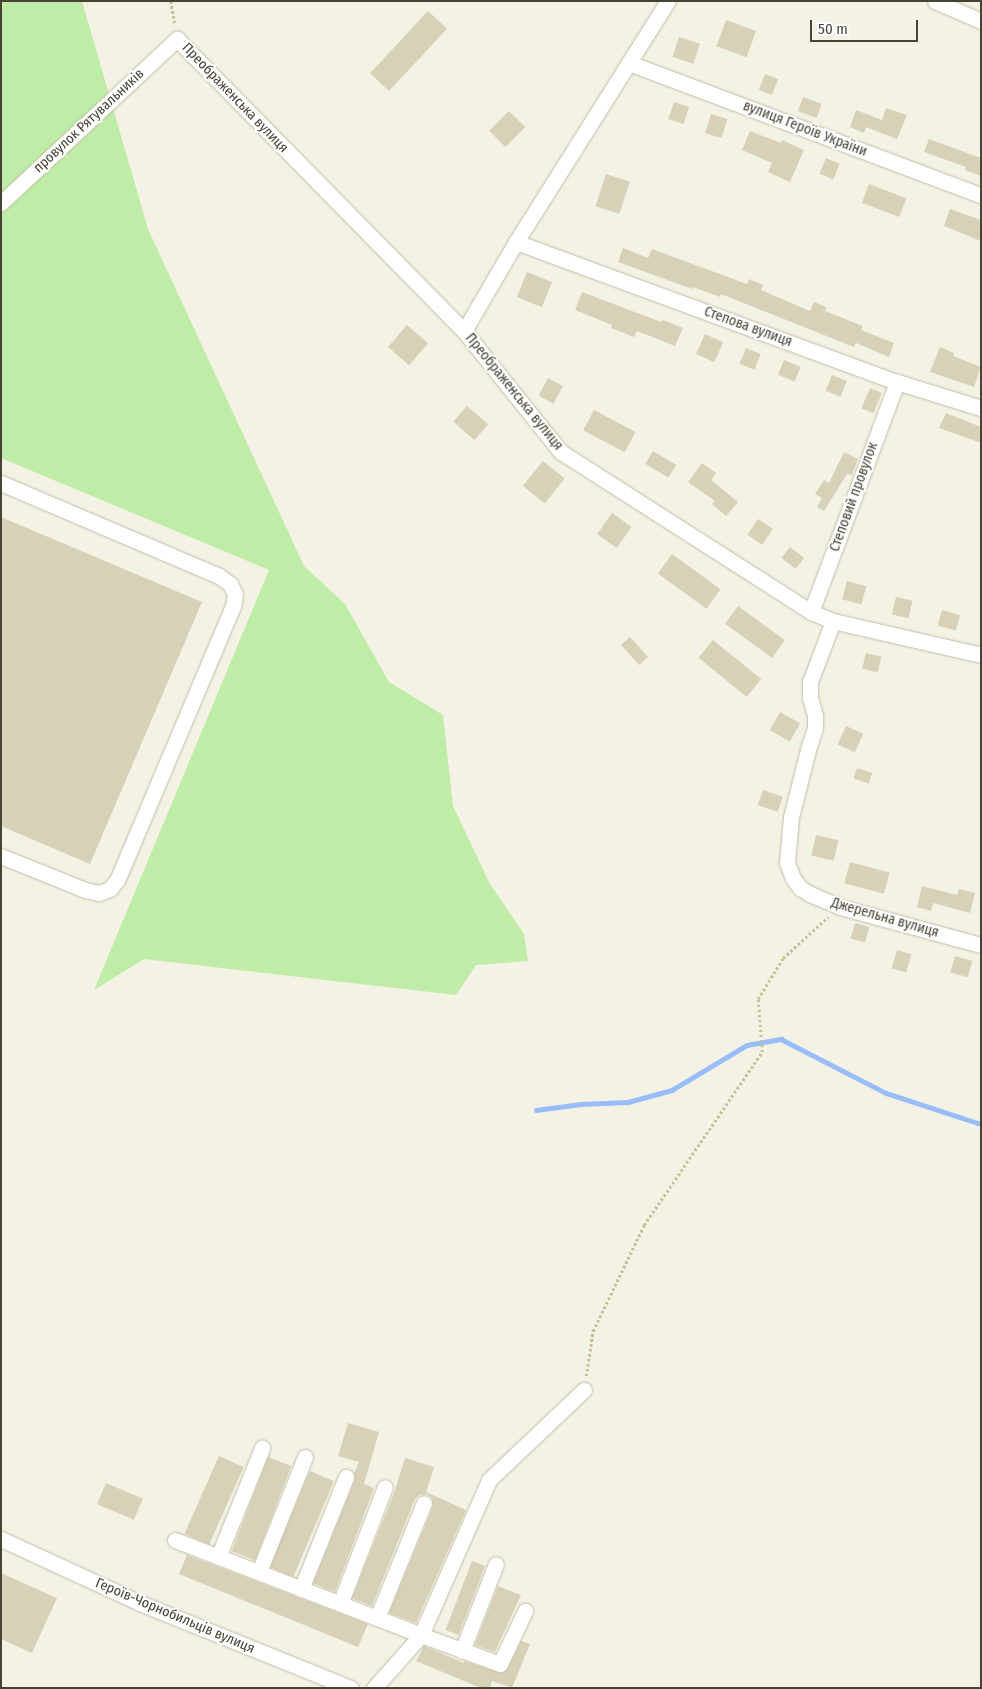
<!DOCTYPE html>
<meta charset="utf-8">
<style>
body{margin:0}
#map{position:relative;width:982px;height:1689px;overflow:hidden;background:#f4f2e4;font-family:"Fira Sans Condensed",sans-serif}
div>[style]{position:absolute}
.green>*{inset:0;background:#bfeda7}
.stream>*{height:4.5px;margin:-2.25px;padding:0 2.25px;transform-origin:2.25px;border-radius:2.25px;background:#98bdf8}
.building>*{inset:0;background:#d7d1b8;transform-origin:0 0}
.path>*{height:2.5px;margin-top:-1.25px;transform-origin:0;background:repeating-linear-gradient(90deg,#c4bd95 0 2.5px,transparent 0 5px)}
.roads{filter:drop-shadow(0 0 1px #c0bda5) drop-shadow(0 0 1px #c0bda5)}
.minor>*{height:15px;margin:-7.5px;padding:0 7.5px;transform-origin:7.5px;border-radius:7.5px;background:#fff}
span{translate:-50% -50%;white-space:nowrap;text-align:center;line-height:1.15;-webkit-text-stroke:4px #fff;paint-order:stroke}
.street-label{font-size:14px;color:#474333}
.frame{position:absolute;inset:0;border:2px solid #474333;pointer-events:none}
.scale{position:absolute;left:810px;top:20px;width:108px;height:22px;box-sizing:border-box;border:2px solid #474333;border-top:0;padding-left:6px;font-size:15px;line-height:18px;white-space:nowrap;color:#474333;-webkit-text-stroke:4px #fff;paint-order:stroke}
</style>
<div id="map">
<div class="green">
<div style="clip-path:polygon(1px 1px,82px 1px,148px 229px,304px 566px,345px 604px,389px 682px,443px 715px,453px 806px,490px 884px,524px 934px,528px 961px,476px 965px,456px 995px,144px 959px,94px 990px,269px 570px,1px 458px)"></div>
</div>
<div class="stream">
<div style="left:536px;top:1110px;width:45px;rotate:-7.6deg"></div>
<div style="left:581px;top:1104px;width:47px;rotate:-2.4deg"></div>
<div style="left:628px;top:1102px;width:46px;rotate:-15.3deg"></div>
<div style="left:672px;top:1090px;width:87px;rotate:-31deg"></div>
<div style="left:747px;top:1045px;width:35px;rotate:-10deg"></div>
<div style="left:781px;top:1039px;width:118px;rotate:27.2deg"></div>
<div style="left:886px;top:1093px;width:100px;rotate:18.1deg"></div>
</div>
<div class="building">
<div style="left:428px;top:11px;width:26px;height:85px;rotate:43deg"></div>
<div style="left:726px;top:20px;width:32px;height:28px;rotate:20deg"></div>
<div style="left:679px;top:37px;width:22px;height:21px;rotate:18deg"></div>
<div style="left:765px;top:74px;width:14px;height:17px;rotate:21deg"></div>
<div style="left:803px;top:97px;width:20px;height:15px;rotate:20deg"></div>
<div style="left:674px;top:102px;width:16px;height:18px;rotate:18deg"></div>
<div style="clip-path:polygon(886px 108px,907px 115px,897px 139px,866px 127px,864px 133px,850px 127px,856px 110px,882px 120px)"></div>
<div style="left:509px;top:111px;width:23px;height:28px;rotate:45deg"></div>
<div style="left:711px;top:114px;width:17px;height:20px;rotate:17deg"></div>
<div style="clip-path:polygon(750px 131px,781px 143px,782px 140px,804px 150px,790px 182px,768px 172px,772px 163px,742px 150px)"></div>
<div style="clip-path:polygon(929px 139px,981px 158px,981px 176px,965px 170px,966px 167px,924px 152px)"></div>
<div style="left:826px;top:158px;width:15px;height:17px;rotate:23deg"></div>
<div style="left:606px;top:174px;width:25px;height:34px;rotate:18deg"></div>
<div style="left:869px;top:184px;width:40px;height:20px;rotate:21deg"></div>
<div style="clip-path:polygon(950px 209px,981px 220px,981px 241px,944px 226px)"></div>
<div style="clip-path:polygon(623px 248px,648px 258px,652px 249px,747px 284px,749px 279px,763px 285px,761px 290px,810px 311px,814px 302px,826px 307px,825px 311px,863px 326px,861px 330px,894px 343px,889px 357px,856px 343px,854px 347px,721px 294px,720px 297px,693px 287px,692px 289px,618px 262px)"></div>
<div style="left:527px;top:272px;width:27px;height:27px;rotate:22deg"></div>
<div style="clip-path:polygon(582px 292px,661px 322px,663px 320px,683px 328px,675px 346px,637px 331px,634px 337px,611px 328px,612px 325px,575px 310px)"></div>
<div style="left:407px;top:325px;width:28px;height:29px;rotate:41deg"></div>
<div style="left:705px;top:334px;width:20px;height:22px;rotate:24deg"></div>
<div style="clip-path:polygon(940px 347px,954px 353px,953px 356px,981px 367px,974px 387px,930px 372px)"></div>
<div style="left:746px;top:348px;width:16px;height:17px;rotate:22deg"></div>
<div style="left:784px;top:360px;width:18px;height:16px;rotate:22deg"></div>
<div style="left:832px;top:375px;width:16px;height:17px;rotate:22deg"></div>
<div style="left:548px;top:378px;width:17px;height:20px;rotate:28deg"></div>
<div style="left:870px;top:388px;width:13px;height:22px;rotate:23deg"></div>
<div style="left:467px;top:406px;width:28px;height:21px;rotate:41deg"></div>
<div style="left:594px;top:410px;width:47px;height:23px;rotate:28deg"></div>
<div style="clip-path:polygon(946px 413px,981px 427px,981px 443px,939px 428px)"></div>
<div style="left:653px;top:451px;width:27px;height:15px;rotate:31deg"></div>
<div style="clip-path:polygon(844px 452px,858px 459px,852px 475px,847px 474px,824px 511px,817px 507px,822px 498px,815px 494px,824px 480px,829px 483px)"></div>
<div style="left:543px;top:461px;width:28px;height:32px;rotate:39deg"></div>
<div style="clip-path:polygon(702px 463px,716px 473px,711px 480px,738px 502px,726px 516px,712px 504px,715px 501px,688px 482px)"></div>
<div style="left:612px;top:513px;width:24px;height:26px;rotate:35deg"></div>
<div style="clip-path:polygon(1px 517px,202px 602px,90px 864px,1px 826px)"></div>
<div style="left:758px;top:519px;width:18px;height:19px;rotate:34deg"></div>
<div style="left:790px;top:547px;width:18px;height:14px;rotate:38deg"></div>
<div style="left:672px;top:554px;width:60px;height:24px;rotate:36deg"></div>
<div style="left:847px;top:581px;width:20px;height:19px;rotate:15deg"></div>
<div style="left:896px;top:597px;width:17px;height:18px;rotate:13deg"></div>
<div style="left:738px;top:606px;width:58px;height:22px;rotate:36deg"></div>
<div style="left:942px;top:610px;width:19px;height:16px;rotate:16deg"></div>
<div style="left:630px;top:637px;width:27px;height:12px;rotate:48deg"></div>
<div style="left:713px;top:640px;width:62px;height:23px;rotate:39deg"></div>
<div style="left:866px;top:653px;width:16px;height:16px;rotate:14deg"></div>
<div style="left:780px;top:712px;width:23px;height:21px;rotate:29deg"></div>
<div style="left:846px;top:726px;width:19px;height:20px;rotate:25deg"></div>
<div style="left:857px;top:768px;width:16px;height:11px;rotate:18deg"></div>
<div style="left:763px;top:790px;width:21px;height:16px;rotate:19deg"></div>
<div style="left:816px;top:835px;width:23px;height:21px;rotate:13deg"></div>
<div style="left:850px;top:862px;width:41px;height:22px;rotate:15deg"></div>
<div style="clip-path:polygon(922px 886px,957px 895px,959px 889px,975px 893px,970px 913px,933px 903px,931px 911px,917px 907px)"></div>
<div style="left:855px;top:923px;width:15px;height:16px;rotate:16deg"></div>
<div style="left:897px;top:950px;width:15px;height:19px;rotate:16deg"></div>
<div style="left:955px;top:956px;width:18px;height:17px;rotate:16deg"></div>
<div style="clip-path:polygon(348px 1423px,379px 1432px,364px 1484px,374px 1488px,335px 1592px,313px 1583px,355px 1480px,354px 1474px,359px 1462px,338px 1456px)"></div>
<div style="left:219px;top:1456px;width:27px;height:85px;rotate:24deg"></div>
<div style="left:268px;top:1457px;width:25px;height:101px;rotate:21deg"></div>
<div style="clip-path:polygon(405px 1458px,434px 1467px,426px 1492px,466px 1510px,416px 1623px,389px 1613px,433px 1507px,432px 1498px,427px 1494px,419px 1495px,415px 1499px,372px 1606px,352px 1598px,393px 1496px)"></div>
<div style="left:310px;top:1471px;width:26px;height:104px;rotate:23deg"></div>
<div style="left:106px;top:1483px;width:40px;height:23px;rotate:23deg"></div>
<div style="clip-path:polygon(187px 1555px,368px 1624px,358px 1647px,179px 1574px)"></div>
<div style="left:472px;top:1561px;width:14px;height:74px;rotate:21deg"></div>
<div style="clip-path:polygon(1px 1573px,57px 1598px,32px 1653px,1px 1639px)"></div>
<div style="clip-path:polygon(498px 1586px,521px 1595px,495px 1652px,475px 1645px)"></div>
<div style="clip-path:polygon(521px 1641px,530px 1644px,512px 1688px,492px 1681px,490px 1688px,481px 1688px,416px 1661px,424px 1646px,464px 1663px,464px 1661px,502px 1673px,508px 1668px)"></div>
</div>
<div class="path">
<div style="left:171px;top:1px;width:23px;rotate:80deg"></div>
<div style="left:586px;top:1376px;width:46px;rotate:-81.2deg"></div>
<div style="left:593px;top:1331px;width:118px;rotate:-64.3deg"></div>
<div style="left:644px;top:1225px;width:209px;rotate:-55.7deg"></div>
<div style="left:762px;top:1052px;width:53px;rotate:-94.3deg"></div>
<div style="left:758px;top:999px;width:48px;rotate:-58.6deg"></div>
<div style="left:783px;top:958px;width:61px;rotate:-42.3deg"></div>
</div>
<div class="roads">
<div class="minor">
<div style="left:935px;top:1px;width:50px;rotate:23.5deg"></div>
<div style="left:629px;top:63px;width:376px;rotate:20.6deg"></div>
<div style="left:1px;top:203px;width:241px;rotate:-43deg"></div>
<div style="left:177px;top:39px;width:409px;rotate:45.5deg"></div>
<div style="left:464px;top:331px;width:155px;rotate:51.3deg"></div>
<div style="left:561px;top:452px;width:297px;rotate:32.6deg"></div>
<div style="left:811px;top:612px;width:24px;rotate:22deg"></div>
<div style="left:833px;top:621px;width:152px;rotate:12.9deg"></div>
<div style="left:516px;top:242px;width:406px;rotate:20.2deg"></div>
<div style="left:897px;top:382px;width:88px;rotate:17.2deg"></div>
<div style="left:464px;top:331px;width:103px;rotate:-59.7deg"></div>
<div style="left:516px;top:242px;width:285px;rotate:-57.8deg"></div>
<div style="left:1px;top:483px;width:237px;rotate:23.1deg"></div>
<div style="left:219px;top:576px;width:14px;rotate:36deg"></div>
<div style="left:230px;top:584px;width:11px;rotate:63deg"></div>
<div style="left:235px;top:594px;width:12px;rotate:99deg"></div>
<div style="left:233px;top:606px;width:298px;rotate:112.9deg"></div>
<div style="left:117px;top:880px;width:11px;rotate:128deg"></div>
<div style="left:110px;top:889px;width:12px;rotate:160deg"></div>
<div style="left:99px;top:893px;width:14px;rotate:-168deg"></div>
<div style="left:85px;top:890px;width:91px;rotate:-158deg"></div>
<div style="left:811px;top:612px;width:246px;rotate:-69.5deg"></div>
<div style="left:833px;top:621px;width:65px;rotate:110.7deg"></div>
<div style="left:810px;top:682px;width:16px;rotate:90deg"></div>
<div style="left:810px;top:698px;width:19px;rotate:74deg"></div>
<div style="left:815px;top:716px;width:12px;rotate:90deg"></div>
<div style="left:815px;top:728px;width:19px;rotate:108deg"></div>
<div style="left:809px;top:746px;width:73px;rotate:104.2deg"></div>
<div style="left:791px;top:817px;width:46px;rotate:95deg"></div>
<div style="left:787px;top:863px;width:16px;rotate:68deg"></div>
<div style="left:793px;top:878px;width:12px;rotate:55deg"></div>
<div style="left:800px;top:888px;width:12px;rotate:31deg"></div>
<div style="left:810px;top:894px;width:33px;rotate:23deg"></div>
<div style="left:840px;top:907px;width:146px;rotate:15.1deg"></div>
<div style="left:1px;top:1539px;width:153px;rotate:24.7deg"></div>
<div style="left:140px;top:1603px;width:227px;rotate:22deg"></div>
<div style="left:175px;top:1540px;width:264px;rotate:21.1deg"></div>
<div style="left:421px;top:1635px;width:169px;rotate:-66.3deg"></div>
<div style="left:489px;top:1480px;width:131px;rotate:-43.5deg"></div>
<div style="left:218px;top:1557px;width:118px;rotate:-68deg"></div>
<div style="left:259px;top:1572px;width:124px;rotate:-68.2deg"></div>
<div style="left:301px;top:1589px;width:121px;rotate:-68.1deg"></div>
<div style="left:340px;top:1604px;width:125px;rotate:-69deg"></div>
<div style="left:377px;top:1618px;width:124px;rotate:-67.8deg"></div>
<div style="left:462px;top:1651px;width:93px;rotate:-68.7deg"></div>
<div style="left:374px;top:1688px;width:71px;rotate:-48.4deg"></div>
<div style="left:421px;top:1635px;width:84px;rotate:20.2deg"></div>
<div style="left:500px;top:1664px;width:59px;rotate:-64.7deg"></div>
</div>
</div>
<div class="street-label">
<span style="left:235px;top:98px;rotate:46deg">Преображенська вулиця</span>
<span style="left:89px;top:121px;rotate:-43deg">провулок Рятувальників</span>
<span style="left:805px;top:129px;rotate:21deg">вулиця Героїв України</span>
<span style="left:748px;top:327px;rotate:20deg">Степова вулиця</span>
<span style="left:514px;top:392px;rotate:51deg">Преображенська вулиця</span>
<span style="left:854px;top:497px;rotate:-70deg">Степовий провулок</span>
<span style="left:885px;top:918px;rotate:16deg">Джерельна вулиця</span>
<span style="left:175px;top:1616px;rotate:23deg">Героїв-Чорнобильців вулиця</span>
</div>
<div class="frame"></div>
<div class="scale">50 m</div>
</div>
